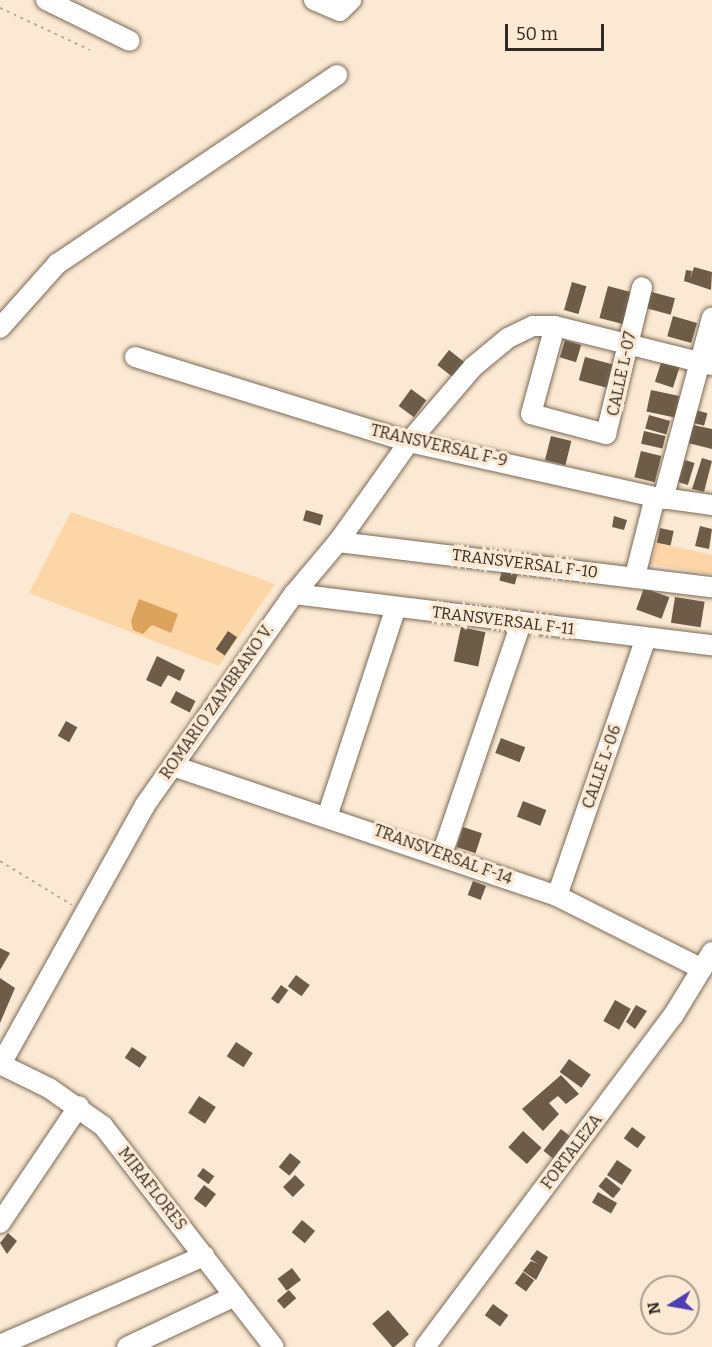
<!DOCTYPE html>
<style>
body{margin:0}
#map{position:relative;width:712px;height:1347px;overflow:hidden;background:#fce9d3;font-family:Bitter,serif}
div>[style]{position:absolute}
.green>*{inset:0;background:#fdd6a7}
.water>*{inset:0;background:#dba35b}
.building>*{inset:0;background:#6c5c48;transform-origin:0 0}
.path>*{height:2px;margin-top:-1px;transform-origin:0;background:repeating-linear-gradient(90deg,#b8a897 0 3px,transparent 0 7.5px)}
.roads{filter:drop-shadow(0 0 2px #7a6a56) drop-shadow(0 0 2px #7a6a56)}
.minor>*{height:20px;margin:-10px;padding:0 10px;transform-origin:10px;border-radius:10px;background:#fff}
span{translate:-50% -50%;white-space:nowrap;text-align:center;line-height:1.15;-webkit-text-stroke:6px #fce9d3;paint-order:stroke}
.street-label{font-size:16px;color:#322a22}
.north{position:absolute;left:640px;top:1275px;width:60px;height:60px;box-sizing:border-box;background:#fce9d3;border:2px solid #ab9d8c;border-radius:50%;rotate:259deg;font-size:16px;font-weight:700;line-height:24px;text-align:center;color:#322a22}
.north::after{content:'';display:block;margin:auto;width:21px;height:27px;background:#4c3db4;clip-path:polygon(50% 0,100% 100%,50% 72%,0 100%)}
.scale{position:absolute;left:505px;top:24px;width:99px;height:27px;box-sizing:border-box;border:3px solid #322a22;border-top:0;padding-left:8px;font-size:18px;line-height:21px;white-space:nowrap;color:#322a22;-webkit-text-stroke:4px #fce9d3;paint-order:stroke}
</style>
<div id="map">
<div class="green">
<div style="clip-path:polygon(71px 512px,275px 584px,219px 666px,29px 593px)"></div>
<div style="clip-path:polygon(657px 543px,712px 555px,712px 574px,650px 564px)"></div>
</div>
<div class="water">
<div style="clip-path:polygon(139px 599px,178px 614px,171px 633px,152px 625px,143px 634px,133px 630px,131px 621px)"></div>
</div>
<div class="building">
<div style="clip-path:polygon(694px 267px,712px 272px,711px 290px,684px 281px,686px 270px,692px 271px,690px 279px)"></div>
<div style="left:572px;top:282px;width:15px;height:29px;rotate:16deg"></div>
<div style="left:608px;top:286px;width:28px;height:33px;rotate:15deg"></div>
<div style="left:648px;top:291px;width:28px;height:17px;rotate:15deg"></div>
<div style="left:673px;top:316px;width:25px;height:21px;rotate:16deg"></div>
<div style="left:565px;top:340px;width:17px;height:18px;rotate:17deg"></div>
<div style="left:449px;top:350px;width:23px;height:19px;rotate:38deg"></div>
<div style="left:585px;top:357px;width:30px;height:24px;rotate:15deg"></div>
<div style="left:662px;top:360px;width:19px;height:23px;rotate:18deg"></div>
<div style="left:411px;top:389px;width:19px;height:21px;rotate:36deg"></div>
<div style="left:651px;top:390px;width:29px;height:22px;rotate:12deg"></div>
<div style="left:692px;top:409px;width:16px;height:13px;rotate:15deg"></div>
<div style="left:649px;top:415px;width:22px;height:14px;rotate:16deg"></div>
<div style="clip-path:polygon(689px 424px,712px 429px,712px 449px,684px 442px)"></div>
<div style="left:644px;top:431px;width:22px;height:13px;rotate:13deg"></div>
<div style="left:551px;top:436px;width:21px;height:25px;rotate:14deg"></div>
<div style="left:641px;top:451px;width:21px;height:27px;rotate:14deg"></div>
<div style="clip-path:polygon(702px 458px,712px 461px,704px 492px,692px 489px)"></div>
<div style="left:685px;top:460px;width:10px;height:23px;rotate:17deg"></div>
<div style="left:306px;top:510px;width:18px;height:11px;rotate:16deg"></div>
<div style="clip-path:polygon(614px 516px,627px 520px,624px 530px,612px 527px)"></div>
<div style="clip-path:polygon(700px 526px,712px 529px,709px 549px,695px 546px)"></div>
<div style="left:660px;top:528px;width:14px;height:15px;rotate:12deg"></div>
<div style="left:504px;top:563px;width:16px;height:18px;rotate:15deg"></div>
<div style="left:644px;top:588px;width:27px;height:23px;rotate:20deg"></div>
<div style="left:675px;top:597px;width:30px;height:26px;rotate:9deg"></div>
<div style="left:461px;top:627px;width:25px;height:35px;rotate:12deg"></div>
<div style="left:228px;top:631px;width:11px;height:22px;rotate:34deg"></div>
<div style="clip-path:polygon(157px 656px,185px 670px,180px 681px,168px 675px,161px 687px,146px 680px)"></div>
<div style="left:176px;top:691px;width:22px;height:13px;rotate:27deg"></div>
<div style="left:66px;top:721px;width:13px;height:17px;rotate:29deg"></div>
<div style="left:501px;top:738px;width:26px;height:16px;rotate:21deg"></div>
<div style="left:523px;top:801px;width:25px;height:17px;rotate:21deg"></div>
<div style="left:463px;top:827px;width:20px;height:21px;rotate:18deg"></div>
<div style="left:473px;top:881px;width:14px;height:15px;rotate:21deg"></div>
<div style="clip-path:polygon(0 948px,10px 953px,0 970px)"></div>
<div style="left:296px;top:975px;width:17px;height:14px;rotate:36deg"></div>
<div style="clip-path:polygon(0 978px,15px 988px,0 1023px)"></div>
<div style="left:281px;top:985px;width:9px;height:17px;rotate:36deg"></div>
<div style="left:615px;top:1000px;width:18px;height:24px;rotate:29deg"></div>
<div style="clip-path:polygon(636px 1005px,647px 1011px,635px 1029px,626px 1022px)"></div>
<div style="left:236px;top:1042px;width:20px;height:17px;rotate:33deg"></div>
<div style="left:132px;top:1047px;width:18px;height:13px;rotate:34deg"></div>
<div style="left:569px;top:1059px;width:27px;height:16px;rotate:36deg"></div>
<div style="clip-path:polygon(561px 1075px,579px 1094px,566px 1104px,558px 1096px,549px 1103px,559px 1114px,543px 1131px,522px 1109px)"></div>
<div style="left:199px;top:1096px;width:20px;height:20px;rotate:33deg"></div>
<div style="left:632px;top:1127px;width:17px;height:14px;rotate:36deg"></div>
<div style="left:561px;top:1129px;width:14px;height:28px;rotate:39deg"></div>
<div style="left:523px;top:1131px;width:25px;height:22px;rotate:42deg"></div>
<div style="left:290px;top:1153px;width:14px;height:18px;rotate:39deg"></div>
<div style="left:617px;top:1160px;width:18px;height:18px;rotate:34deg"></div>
<div style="left:203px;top:1168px;width:14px;height:10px;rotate:36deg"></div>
<div style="left:295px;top:1175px;width:14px;height:17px;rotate:45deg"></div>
<div style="left:606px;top:1177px;width:19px;height:12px;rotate:39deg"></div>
<div style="left:204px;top:1185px;width:15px;height:17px;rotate:37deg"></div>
<div style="left:598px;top:1192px;width:22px;height:12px;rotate:30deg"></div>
<div style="left:302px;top:1220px;width:17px;height:16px;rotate:40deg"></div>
<div style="clip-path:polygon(8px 1233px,17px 1241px,7px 1254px,0 1243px)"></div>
<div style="clip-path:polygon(537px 1250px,548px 1257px,536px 1280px,523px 1271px,531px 1261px,538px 1264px,530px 1259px)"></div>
<div style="left:292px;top:1268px;width:15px;height:18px;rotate:53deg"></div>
<div style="left:523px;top:1272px;width:14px;height:14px;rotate:36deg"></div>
<div style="left:289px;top:1290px;width:11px;height:16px;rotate:49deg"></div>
<div style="left:493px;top:1304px;width:19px;height:14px;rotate:36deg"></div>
<div style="left:388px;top:1310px;width:32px;height:21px;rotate:49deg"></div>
</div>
<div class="path">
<div style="left:0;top:8px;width:99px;rotate:25deg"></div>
<div style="left:0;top:861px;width:84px;rotate:31.4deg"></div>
</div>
<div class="roads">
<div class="minor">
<div style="left:46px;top:0;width:93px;rotate:26deg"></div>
<div style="left:314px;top:0;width:28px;rotate:23deg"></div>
<div style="left:340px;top:11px;width:16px;rotate:-45deg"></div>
<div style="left:555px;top:326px;width:91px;rotate:105.3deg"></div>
<div style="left:531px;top:414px;width:78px;rotate:14.9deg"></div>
<div style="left:606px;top:434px;width:151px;rotate:-76.2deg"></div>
<div style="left:0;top:328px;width:86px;rotate:-48.3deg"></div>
<div style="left:57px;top:264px;width:338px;rotate:-34deg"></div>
<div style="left:135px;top:357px;width:287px;rotate:17.2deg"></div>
<div style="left:409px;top:442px;width:252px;rotate:12.6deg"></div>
<div style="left:655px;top:497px;width:58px;rotate:8deg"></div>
<div style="left:663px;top:499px;width:188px;rotate:-74.9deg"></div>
<div style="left:338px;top:542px;width:377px;rotate:6.9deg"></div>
<div style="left:635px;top:576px;width:81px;rotate:-75.8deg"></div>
<div style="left:294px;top:594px;width:421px;rotate:7deg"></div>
<div style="left:173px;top:766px;width:405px;rotate:18.7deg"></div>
<div style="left:557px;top:896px;width:162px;rotate:26.7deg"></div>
<div style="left:328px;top:814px;width:218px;rotate:-71.8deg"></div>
<div style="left:442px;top:854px;width:244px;rotate:-71.1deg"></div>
<div style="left:557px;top:896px;width:273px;rotate:-71deg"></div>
<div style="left:0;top:1064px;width:55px;rotate:26.1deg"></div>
<div style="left:49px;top:1088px;width:66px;rotate:35.1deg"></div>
<div style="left:103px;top:1126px;width:279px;rotate:52.3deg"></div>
<div style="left:1px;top:1064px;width:296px;rotate:-60.9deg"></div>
<div style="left:145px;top:805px;width:258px;rotate:-54.8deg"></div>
<div style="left:294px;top:594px;width:68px;rotate:-49.8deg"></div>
<div style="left:338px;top:542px;width:123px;rotate:-54.6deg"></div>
<div style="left:409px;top:442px;width:99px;rotate:-49.5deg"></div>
<div style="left:473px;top:367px;width:45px;rotate:-39.6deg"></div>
<div style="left:508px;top:338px;width:28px;rotate:-26deg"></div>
<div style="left:533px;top:326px;width:22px"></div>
<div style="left:555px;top:326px;width:162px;rotate:14deg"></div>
<div style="left:0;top:1223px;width:141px;rotate:-56deg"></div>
<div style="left:0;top:1345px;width:223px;rotate:-23.6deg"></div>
<div style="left:127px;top:1347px;width:119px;rotate:-25.3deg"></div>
<div style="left:425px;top:1347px;width:414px;rotate:-53.2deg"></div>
<div style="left:673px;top:1016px;width:75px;rotate:-58.6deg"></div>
</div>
</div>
<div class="street-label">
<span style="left:622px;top:374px;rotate:-78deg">CALLE L-07</span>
<span style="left:439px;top:446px;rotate:13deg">TRANSVERSAL F-9</span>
<span style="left:525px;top:564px;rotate:7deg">TRANSVERSAL F-10</span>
<span style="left:503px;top:621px;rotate:7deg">TRANSVERSAL F-11</span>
<span style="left:217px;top:702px;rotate:-55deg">ROMARIO ZAMBRANO V.</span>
<span style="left:602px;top:767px;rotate:-71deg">CALLE L-06</span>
<span style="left:443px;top:855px;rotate:20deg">TRANSVERSAL F-14</span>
<span style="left:572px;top:1152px;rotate:-53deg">FORTALEZA</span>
<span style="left:152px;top:1189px;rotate:52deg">MIRAFLORES</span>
</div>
<div class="north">N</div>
<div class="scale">50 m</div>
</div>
